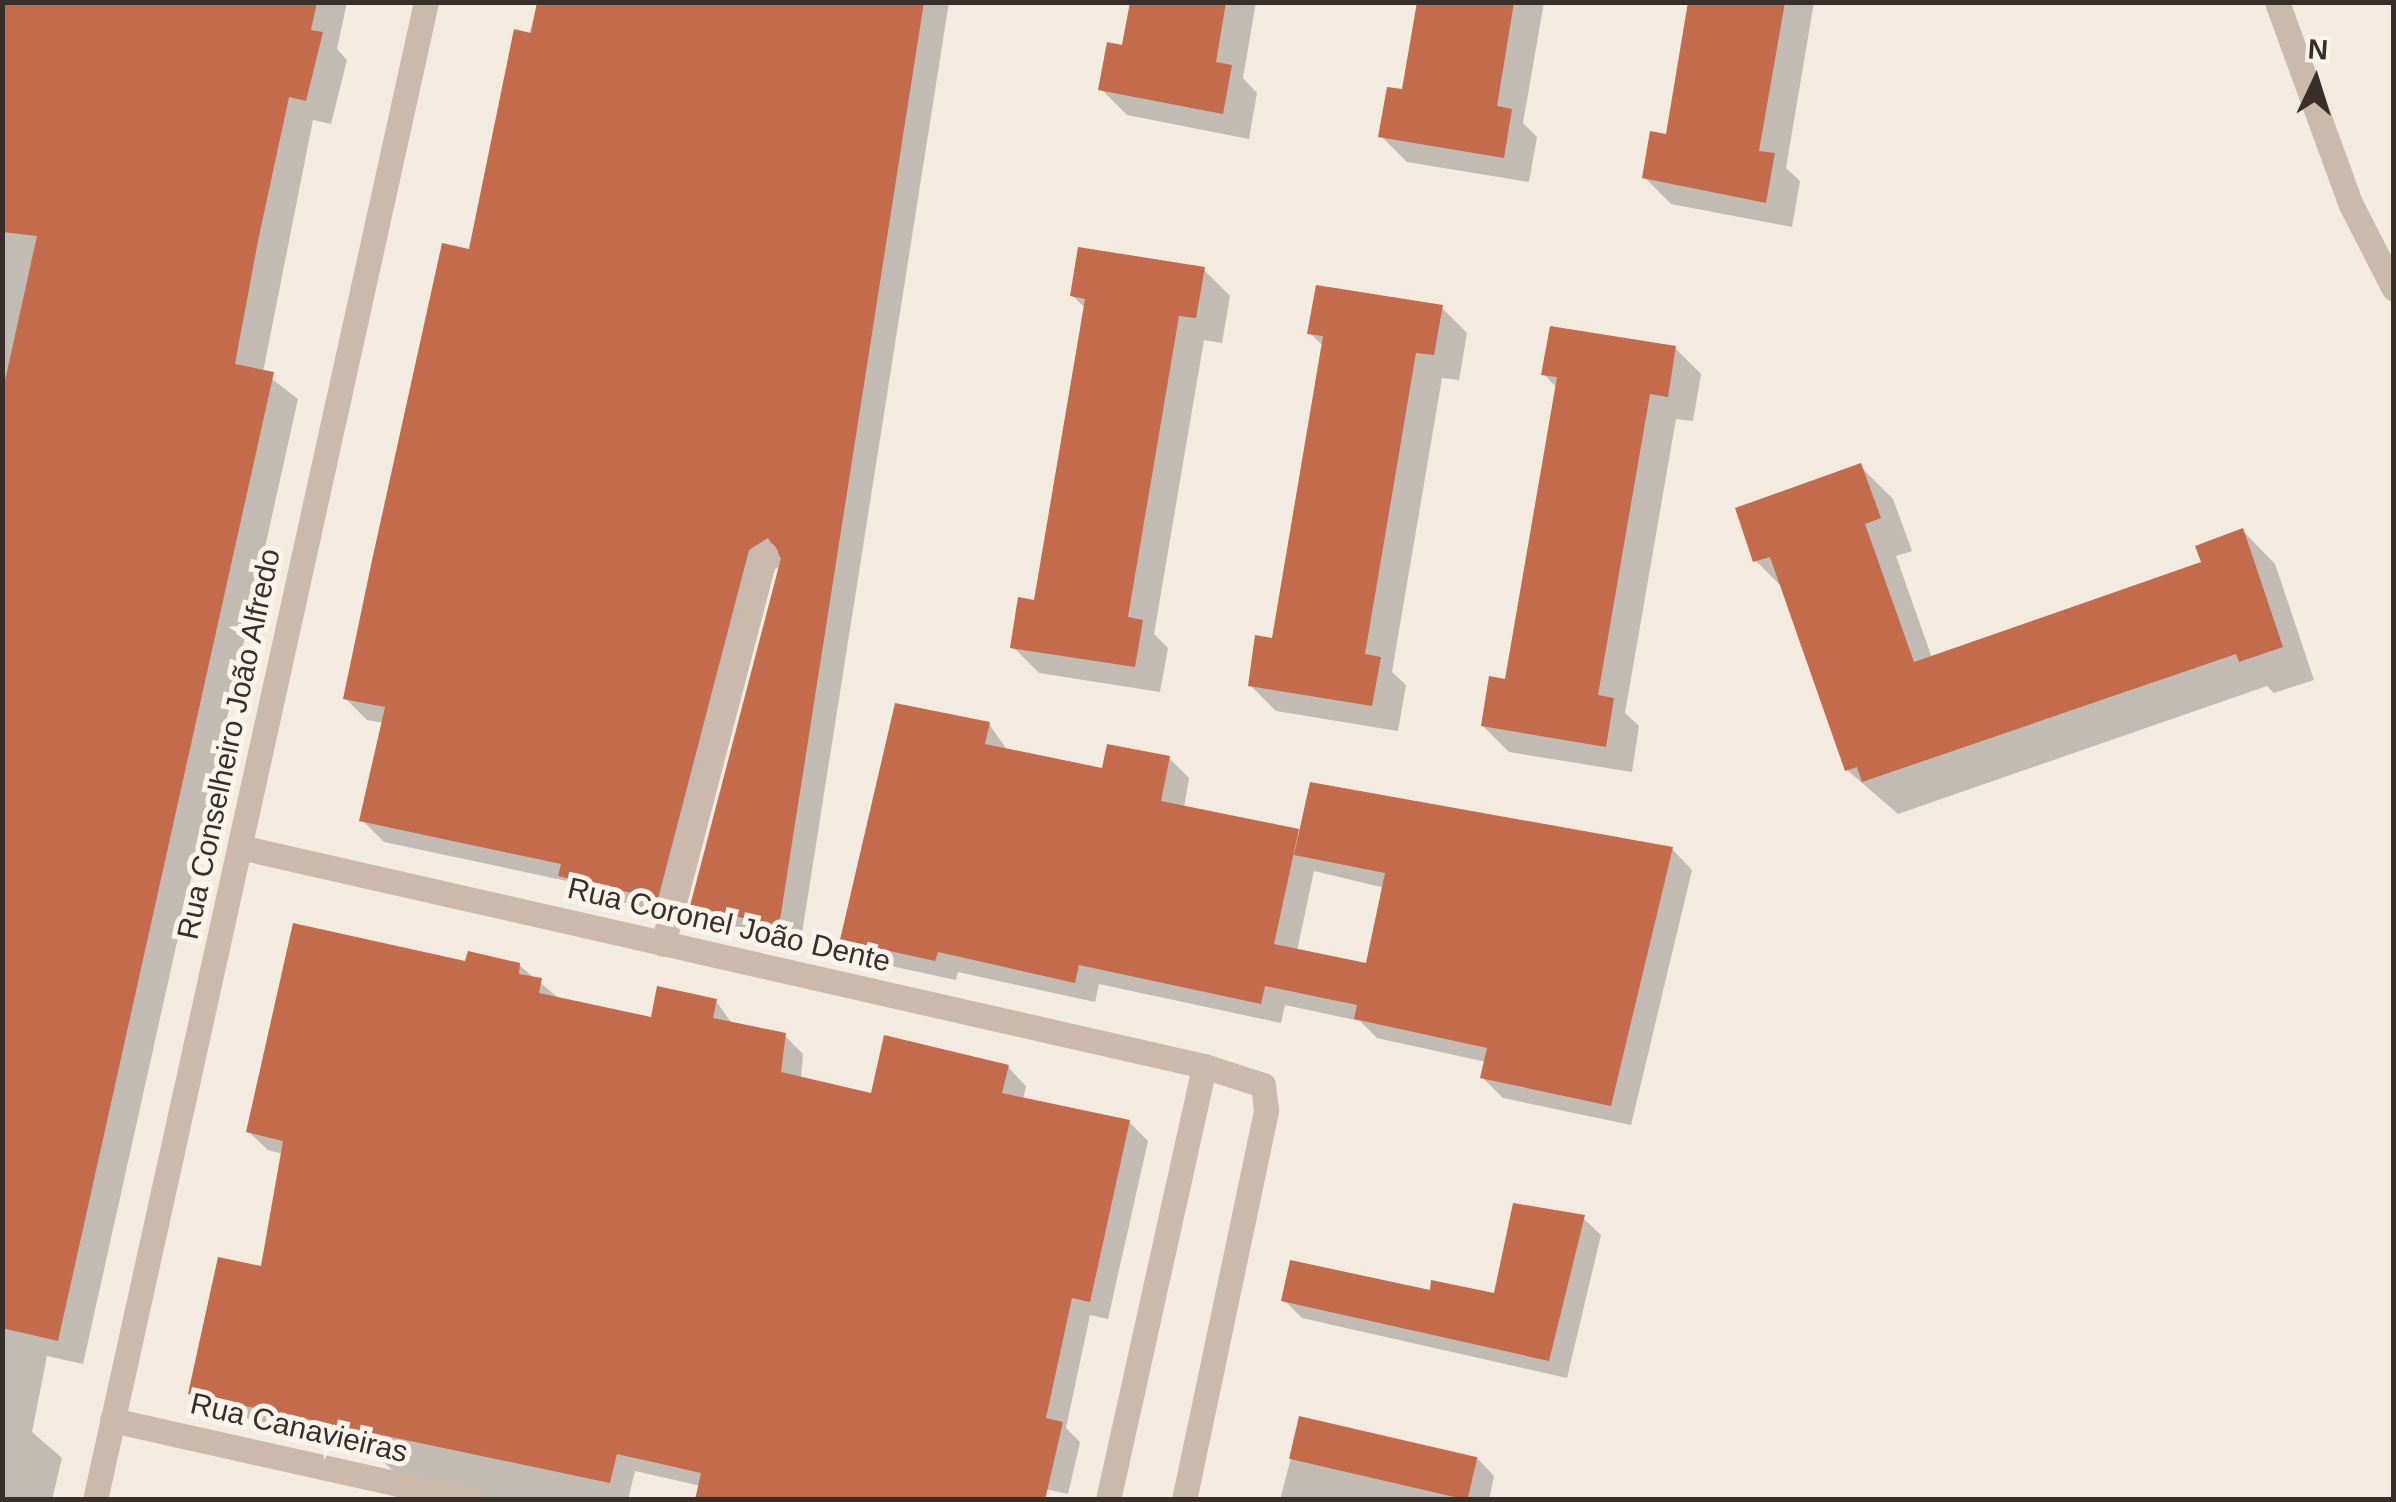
<!DOCTYPE html>
<meta charset="utf-8">
<style>
body{margin:0}
#map{position:relative;width:2396px;height:1502px;overflow:hidden;background:#f3eae0;font-family:Helvetica,sans-serif}
div>[style]{position:absolute}
.shadow>*{inset:0;background:#0003}
.building>*{inset:0;background:#c46b4c;transform-origin:0 0}
.minor>*{height:25px;margin:-12.5px;padding:0 12.5px;transform-origin:12.5px;border-radius:12.5px;background:#cbbaab}
.tertiary>*{height:25px;margin:-12.5px;padding:0 12.5px;transform-origin:12.5px;border-radius:12.5px;background:#cbbaab}
span{translate:-50% -50%;white-space:nowrap;text-align:center;line-height:1.15;-webkit-text-stroke:10px #faf4ec;paint-order:stroke}
.street-label{font-size:30px;color:#392f2a}
.frame{position:absolute;inset:0;border:5px solid #392f2a;pointer-events:none}
.north{position:absolute;left:2266px;top:30px;width:100px;height:100px;-webkit-text-stroke:8px #faf4ec;paint-order:stroke;rotate:4deg;font-size:28px;font-weight:700;line-height:40px;text-align:center;color:#392f2a}
.north::after{content:'';display:block;margin:auto;width:35px;height:45px;background:#392f2a;clip-path:polygon(50% 0,100% 100%,50% 72%,0 100%)}
</style>
<div id="map">
<div class="shadow">
<div style="clip-path:polygon(2px 2px,347px 2px,337px 49px,347px 60px,331px 124px,313px 120px,263px 372px,298px 399px,83px 1364px,47px 1356px,32px 1432px,62px 1458px,52px 1500px,2px 1500px)"></div>
<div style="clip-path:polygon(538px 2px,949px 2px,800px 946px,714px 927px,692px 905px,782px 565px,770px 572px,680px 919px,583px 897px,567px 881px,384px 842px,362px 820px,384px 723px,367px 720px,345px 698px)"></div>
<div style="clip-path:polygon(1132px 2px,1256px 2px,1243px 78px,1257px 93px,1249px 139px,1127px 115px,1101px 89px,1124px 48px)"></div>
<div style="clip-path:polygon(1420px 2px,1544px 2px,1523px 123px,1537px 137px,1529px 182px,1407px 162px,1381px 136px,1404px 92px)"></div>
<div style="clip-path:polygon(1691px 2px,1814px 2px,1786px 168px,1800px 181px,1792px 227px,1671px 204px,1645px 178px,1668px 137px)"></div>
<div style="clip-path:polygon(1204px 270px,1230px 296px,1222px 343px,1204px 340px,1154px 634px,1168px 648px,1160px 692px,1039px 673px,1013px 647px,1036px 603px,1086px 309px,1072px 295px)"></div>
<div style="clip-path:polygon(1441px 307px,1467px 333px,1459px 380px,1442px 378px,1392px 672px,1406px 685px,1398px 731px,1276px 711px,1250px 685px,1274px 641px,1324px 347px,1310px 333px)"></div>
<div style="clip-path:polygon(1675px 348px,1701px 374px,1693px 421px,1676px 419px,1625px 713px,1639px 726px,1632px 772px,1509px 752px,1483px 726px,1507px 682px,1557px 388px,1544px 374px)"></div>
<div style="clip-path:polygon(1860px 466px,1893px 499px,1912px 551px,1896px 556px,1932px 658px,2204px 564px,2243px 531px,2275px 564px,2314px 680px,2274px 693px,2267px 686px,1898px 814px,1847px 770px,1785px 590px,1756px 561px)"></div>
<div style="clip-path:polygon(evenodd,989px 724px,1008px 751px,1103px 771px,1169px 758px,1189px 778px,1184px 808px,1301px 835px,1672px 849px,1692px 870px,1631px 1125px,1503px 1098px,1482px 1077px,1486px 1062px,1377px 1038px,1360px 1021px,1285px 1005px,1281px 1023px,1099px 984px,1095px 1002px,958px 972px,956px 980px,863px 960px,843px 939px,989px 724px,1314px 871px,1385px 888px,1368px 966px,1297px 951px,1314px 871px)"></div>
<div style="clip-path:polygon(467px 964px,519px 965px,561px 1000px,653px 1020px,716px 1001px,733px 1025px,784px 1035px,803px 1054px,801px 1079px,873px 1096px,1008px 1067px,1026px 1086px,1023px 1100px,1129px 1122px,1148px 1141px,1108px 1319px,1090px 1315px,1066px 1428px,1080px 1442px,1068px 1494px,1041px 1488px,701px 1486px,635px 1471px,628px 1500px,484px 1500px,403px 1481px,384px 1462px,386px 1449px,209px 1412px,191px 1393px,263px 1269px,283px 1154px,268px 1150px,249px 1132px)"></div>
<div style="clip-path:polygon(1583px 1218px,1601px 1235px,1567px 1378px,1302px 1318px,1284px 1300px,1495px 1296px)"></div>
<div style="clip-path:polygon(1301px 1419px,1477px 1458px,1494px 1476px,1489px 1500px,1280px 1500px)"></div>
</div>
<div class="building">
<div style="clip-path:polygon(2px 2px,317px 2px,311px 30px,323px 32px,306px 101px,289px 97px,258px 241px,235px 364px,274px 372px,58px 1341px,2px 1328px,2px 394px,37px 236px,2px 232px)"></div>
<div style="clip-path:polygon(537px 2px,924px 2px,779px 926px,690px 906px,781px 558px,768px 538px,749px 550px,658px 899px,558px 876px,561px 864px,359px 821px,385px 707px,343px 699px,371px 565px,442px 243px,469px 249px,514px 29px,531px 33px)"></div>
<div style="clip-path:polygon(1130px 2px,1226px 2px,1216px 62px,1232px 65px,1223px 114px,1098px 90px,1107px 42px,1122px 45px)"></div>
<div style="clip-path:polygon(1417px 2px,1514px 2px,1497px 106px,1512px 109px,1504px 158px,1378px 137px,1387px 87px,1402px 89px)"></div>
<div style="clip-path:polygon(1688px 2px,1785px 2px,1759px 151px,1775px 153px,1766px 203px,1642px 178px,1650px 131px,1666px 134px)"></div>
<div style="clip-path:polygon(1078px 247px,1205px 267px,1196px 318px,1179px 316px,1128px 617px,1143px 620px,1135px 667px,1010px 648px,1018px 597px,1034px 600px,1085px 299px,1070px 296px)"></div>
<div style="clip-path:polygon(1316px 285px,1443px 305px,1434px 355px,1416px 353px,1365px 654px,1381px 657px,1372px 706px,1248px 686px,1255px 635px,1272px 638px,1323px 336px,1307px 334px)"></div>
<div style="clip-path:polygon(1550px 326px,1676px 346px,1668px 397px,1650px 394px,1598px 695px,1614px 698px,1606px 747px,1481px 726px,1489px 676px,1505px 679px,1557px 377px,1541px 375px)"></div>
<div style="clip-path:polygon(1861px 463px,1881px 518px,1865px 524px,1914px 662px,2201px 562px,2195px 546px,2243px 528px,2283px 647px,2239px 662px,2236px 654px,1862px 782px,1857px 767px,1845px 771px,1770px 557px,1753px 562px,1735px 508px)"></div>
<div style="clip-path:polygon(895px 703px,990px 722px,985px 744px,1102px 768px,1107px 744px,1170px 756px,1161px 801px,1299px 829px,1274px 944px,1366px 963px,1385px 873px,1294px 855px,1310px 782px,1673px 847px,1611px 1106px,1480px 1078px,1487px 1048px,1354px 1019px,1357px 1005px,1265px 986px,1261px 1004px,1079px 965px,1075px 983px,938px 952px,935px 961px,840px 940px)"></div>
<div style="clip-path:polygon(293px 923px,465px 961px,468px 951px,520px 963px,519px 974px,542px 978px,539px 993px,651px 1017px,657px 986px,717px 999px,713px 1018px,786px 1033px,781px 1072px,871px 1093px,884px 1035px,1009px 1065px,1002px 1093px,1130px 1120px,1090px 1302px,1072px 1298px,1046px 1418px,1063px 1422px,1045px 1500px,695px 1500px,701px 1473px,617px 1454px,610px 1483px,188px 1394px,218px 1257px,261px 1266px,283px 1141px,246px 1132px)"></div>
<div style="clip-path:polygon(1513px 1203px,1585px 1215px,1549px 1361px,1281px 1301px,1290px 1260px,1430px 1290px,1431px 1280px,1494px 1293px)"></div>
<div style="left:1299px;top:1416px;width:183px;height:44px;rotate:13deg"></div>
</div>
<div class="minor">
<div style="left:240px;top:847px;width:989px;rotate:12.8deg"></div>
<div style="left:1204px;top:1066px;width:62px;rotate:17.9deg"></div>
<div style="left:1263px;top:1085px;width:26px;rotate:83deg"></div>
<div style="left:1266px;top:1111px;width:398px;rotate:101.9deg"></div>
<div style="left:663px;top:944px;width:403px;rotate:-75.3deg"></div>
<div style="left:112px;top:1420px;width:368px;rotate:12.6deg"></div>
<div style="left:95px;top:1500px;width:1534px;rotate:-77.54deg"></div>
<div style="left:1108px;top:1500px;width:444px;rotate:-77.5deg"></div>
</div>
<div class="tertiary">
<div style="left:2277px;top:2px;width:216px;rotate:70deg"></div>
<div style="left:2351px;top:205px;width:94px;rotate:62.9deg"></div>
</div>
<div class="street-label">
<span style="left:229px;top:744px;rotate:-78deg">Rua Conselheiro João Alfredo</span>
<span style="left:729px;top:925px;rotate:13deg">Rua Coronel João Dente</span>
<span style="left:299px;top:1428px;rotate:13deg">Rua Canavieiras</span>
</div>
<div class="frame"></div>
<div class="north">N</div>
</div>
